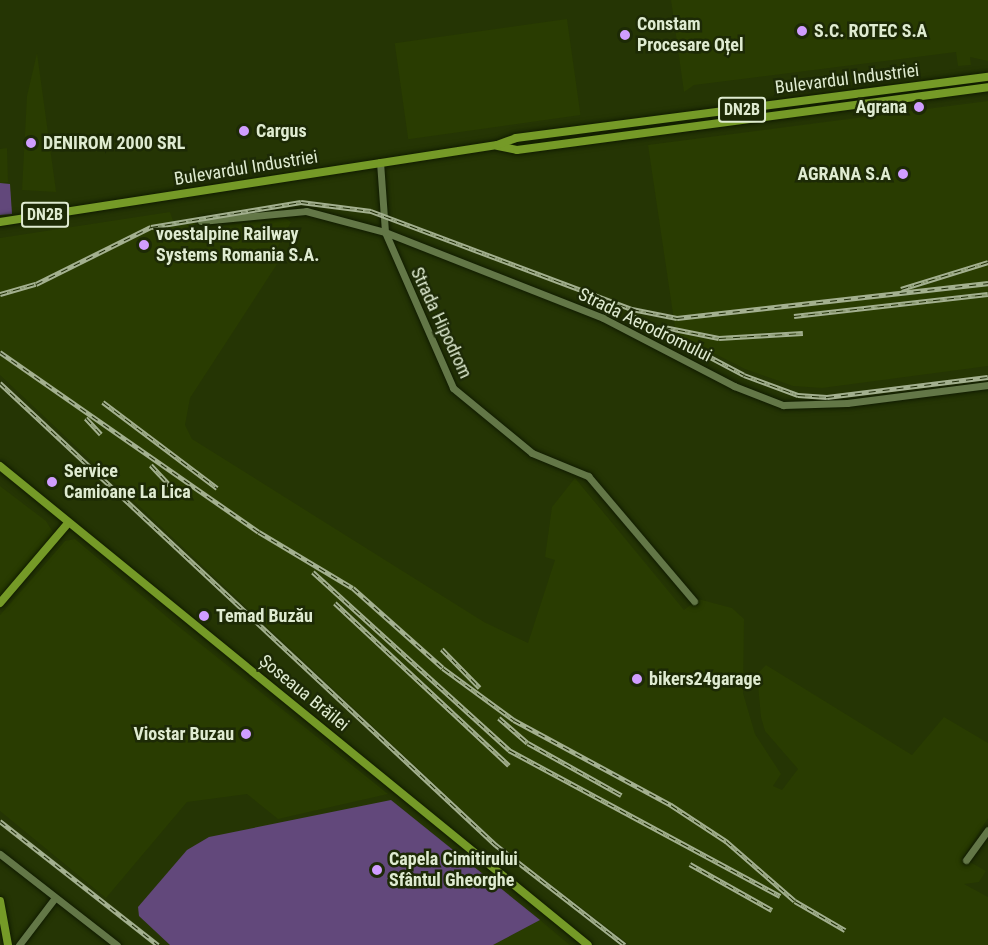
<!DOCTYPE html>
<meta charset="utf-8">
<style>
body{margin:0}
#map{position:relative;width:988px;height:945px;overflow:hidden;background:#253504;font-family:"Roboto Condensed",sans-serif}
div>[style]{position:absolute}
.built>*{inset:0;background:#293c01;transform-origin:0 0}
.green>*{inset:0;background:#62487b}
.roads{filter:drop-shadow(0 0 2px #101b00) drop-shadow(0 0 2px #101b00)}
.minor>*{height:7px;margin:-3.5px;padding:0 3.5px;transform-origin:3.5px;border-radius:3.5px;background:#637747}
.major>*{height:8px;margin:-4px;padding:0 4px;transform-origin:4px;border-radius:4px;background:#759a27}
.rail>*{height:4.5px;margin-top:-2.25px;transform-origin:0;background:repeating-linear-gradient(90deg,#1d2a06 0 7px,#a3b08f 0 14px);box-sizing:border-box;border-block:2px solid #a3b08f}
.dots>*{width:16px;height:16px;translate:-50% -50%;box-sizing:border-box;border:3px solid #1d2a06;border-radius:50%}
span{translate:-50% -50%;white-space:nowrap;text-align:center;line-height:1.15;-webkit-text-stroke:5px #1d2a06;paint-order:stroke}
.shield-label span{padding:2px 4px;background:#1d2a06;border:2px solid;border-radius:4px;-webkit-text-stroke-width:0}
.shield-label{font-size:16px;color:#dfebd1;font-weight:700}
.poi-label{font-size:18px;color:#dfebd1;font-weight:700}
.left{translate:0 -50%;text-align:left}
.right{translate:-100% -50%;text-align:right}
.street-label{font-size:18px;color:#dfebd1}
</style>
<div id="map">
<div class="built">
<div style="clip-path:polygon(671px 0,988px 0,988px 61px,970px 57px,971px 65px,958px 66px,956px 52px,694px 85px,684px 92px)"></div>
<div style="left:567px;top:19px;width:97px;height:174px;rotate:82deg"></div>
<div style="clip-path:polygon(37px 53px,56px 191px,56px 192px,22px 190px,27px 96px)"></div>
<div style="clip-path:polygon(988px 101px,988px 366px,822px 388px,793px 386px,745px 369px,676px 334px,648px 145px)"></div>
<div style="clip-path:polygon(7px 148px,8px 182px,0 183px,0 149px)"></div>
<div style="clip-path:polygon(170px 212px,174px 223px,195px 221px,196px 229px,285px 218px,291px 222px,274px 254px,281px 258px,190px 398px,185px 425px,192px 439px,484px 622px,528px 643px,555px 560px,545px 557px,552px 507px,575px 478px,684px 610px,698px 599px,732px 608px,744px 619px,743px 693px,755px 734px,781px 774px,773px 786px,782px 790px,798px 769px,765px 731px,761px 717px,757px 674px,766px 665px,912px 755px,944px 717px,988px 743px,988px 818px,963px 858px,986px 871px,979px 882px,964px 884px,988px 897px,988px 945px,630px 945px,497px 843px,0 375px,0 238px)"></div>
<div style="clip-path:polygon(0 486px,46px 521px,56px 537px,0 608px)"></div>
<div style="clip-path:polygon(75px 539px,172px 621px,388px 794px,278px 819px,247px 794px,187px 802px,106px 898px,0 811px,0 615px,65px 541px)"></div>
<div style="clip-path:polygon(540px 920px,570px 945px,493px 945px)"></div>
</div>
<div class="green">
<div style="clip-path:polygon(0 183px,10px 184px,12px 214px,0 215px)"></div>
<div style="clip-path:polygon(391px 800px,540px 920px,493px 945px,170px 945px,139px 916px,138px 907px,187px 850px,209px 837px)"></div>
</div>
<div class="roads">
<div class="minor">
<div style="left:380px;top:162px;width:70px;rotate:85.9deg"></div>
<div style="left:385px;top:232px;width:170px;rotate:66.4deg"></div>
<div style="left:453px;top:388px;width:102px;rotate:39.4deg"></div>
<div style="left:532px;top:453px;width:61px;rotate:22.3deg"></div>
<div style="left:588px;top:476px;width:164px;rotate:49.7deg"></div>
<div style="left:201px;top:221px;width:105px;rotate:-5.4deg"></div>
<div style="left:306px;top:211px;width:82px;rotate:14.9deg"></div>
<div style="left:385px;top:232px;width:234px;rotate:21.5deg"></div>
<div style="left:603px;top:318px;width:148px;rotate:27.4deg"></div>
<div style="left:734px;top:386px;width:53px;rotate:21.2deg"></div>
<div style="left:783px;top:405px;width:64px;rotate:-1.8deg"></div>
<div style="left:847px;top:403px;width:142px;rotate:-7.3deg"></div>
<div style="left:0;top:854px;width:148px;rotate:37.9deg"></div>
<div style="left:966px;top:860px;width:37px;rotate:-54deg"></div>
<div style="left:19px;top:945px;width:58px;rotate:-52.7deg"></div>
</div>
<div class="major">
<div style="left:498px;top:146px;width:19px;rotate:12deg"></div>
<div style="left:517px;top:150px;width:475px;rotate:-7.6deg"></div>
<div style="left:0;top:222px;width:503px;rotate:-8.81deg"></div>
<div style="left:497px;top:145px;width:20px;rotate:-20deg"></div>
<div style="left:516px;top:138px;width:476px;rotate:-7.4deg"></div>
<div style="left:0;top:466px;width:758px;rotate:39.17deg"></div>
<div style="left:0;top:603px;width:105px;rotate:-49.6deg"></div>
<div style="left:0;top:901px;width:45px;rotate:79.7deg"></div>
</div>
</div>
<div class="rail">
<div style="left:901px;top:289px;width:91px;rotate:-17.2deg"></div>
<div style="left:0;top:294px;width:37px;rotate:-16deg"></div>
<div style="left:36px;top:284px;width:128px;rotate:-26.4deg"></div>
<div style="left:151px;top:227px;width:152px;rotate:-9.5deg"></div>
<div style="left:301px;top:202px;width:71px;rotate:7.3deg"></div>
<div style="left:371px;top:211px;width:279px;rotate:20.6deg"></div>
<div style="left:632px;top:309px;width:46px;rotate:11.3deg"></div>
<div style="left:677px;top:318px;width:313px;rotate:-6.4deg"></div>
<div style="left:629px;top:314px;width:130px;rotate:27.9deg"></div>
<div style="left:744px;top:375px;width:58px;rotate:20.3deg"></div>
<div style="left:798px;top:395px;width:29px;rotate:4deg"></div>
<div style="left:827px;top:397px;width:162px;rotate:-7.1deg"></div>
<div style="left:794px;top:316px;width:195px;rotate:-6.5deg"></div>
<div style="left:664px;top:327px;width:56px;rotate:11.3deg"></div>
<div style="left:719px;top:338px;width:84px;rotate:-3.4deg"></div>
<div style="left:0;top:352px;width:315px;rotate:34.8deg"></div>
<div style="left:259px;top:532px;width:109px;rotate:30.8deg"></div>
<div style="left:353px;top:588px;width:120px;rotate:41.6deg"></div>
<div style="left:443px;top:668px;width:88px;rotate:36.2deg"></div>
<div style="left:514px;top:720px;width:179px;rotate:28.4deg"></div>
<div style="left:671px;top:805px;width:66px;rotate:33.2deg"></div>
<div style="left:726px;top:841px;width:91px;rotate:41deg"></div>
<div style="left:795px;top:901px;width:58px;rotate:30.1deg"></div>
<div style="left:0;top:383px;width:678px;rotate:42.97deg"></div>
<div style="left:496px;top:845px;width:163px;rotate:37.8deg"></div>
<div style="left:103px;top:402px;width:143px;rotate:37deg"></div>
<div style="left:86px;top:418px;width:22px;rotate:47deg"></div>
<div style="left:151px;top:465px;width:42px;rotate:46.9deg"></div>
<div style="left:313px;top:572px;width:265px;rotate:42.2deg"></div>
<div style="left:509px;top:750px;width:308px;rotate:28.3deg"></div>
<div style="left:335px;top:603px;width:238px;rotate:43deg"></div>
<div style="left:442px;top:649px;width:54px;rotate:45.7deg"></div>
<div style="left:499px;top:718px;width:38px;rotate:41deg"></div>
<div style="left:528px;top:743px;width:107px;rotate:29.2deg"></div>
<div style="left:0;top:821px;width:201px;rotate:38.1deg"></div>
<div style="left:690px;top:864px;width:94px;rotate:29.3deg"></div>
</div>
<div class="dots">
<div style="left:802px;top:31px;background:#d09dff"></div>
<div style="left:625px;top:35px;background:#d09dff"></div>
<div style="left:919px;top:107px;background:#d09dff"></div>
<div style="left:244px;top:131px;background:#d09dff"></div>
<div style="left:31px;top:143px;background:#d09dff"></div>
<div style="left:903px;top:174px;background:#d09dff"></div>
<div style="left:144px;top:245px;background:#d09dff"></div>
<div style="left:52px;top:482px;background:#d09dff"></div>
<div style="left:204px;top:616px;background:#d09dff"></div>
<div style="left:637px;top:679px;background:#d09dff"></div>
<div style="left:246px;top:734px;background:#d09dff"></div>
<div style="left:377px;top:870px;background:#d09dff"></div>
</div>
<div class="shield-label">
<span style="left:742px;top:110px">DN2B</span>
<span style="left:45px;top:215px">DN2B</span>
</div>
<div class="poi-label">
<span class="left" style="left:637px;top:35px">Constam<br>Procesare Oțel</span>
<span class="left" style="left:814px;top:31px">S.C. ROTEC S.A</span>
<span class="right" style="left:907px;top:107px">Agrana</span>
<span class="left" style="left:256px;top:131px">Cargus</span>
<span class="left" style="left:43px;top:143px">DENIROM 2000 SRL</span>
<span class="right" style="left:891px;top:174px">AGRANA S.A</span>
<span class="left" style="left:156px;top:245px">voestalpine Railway<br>Systems Romania S.A.</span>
<span class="left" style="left:64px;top:482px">Service<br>Camioane La Lica</span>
<span class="left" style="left:216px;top:616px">Temad Buzău</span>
<span class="left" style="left:649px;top:679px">bikers24garage</span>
<span class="right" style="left:234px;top:734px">Viostar Buzau</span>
<span class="left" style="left:389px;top:870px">Capela Cimitirului<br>Sfântul Gheorghe</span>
</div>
<div class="street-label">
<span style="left:847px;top:79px;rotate:-7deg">Bulevardul Industriei</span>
<span style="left:246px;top:168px;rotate:-9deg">Bulevardul Industriei</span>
<span style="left:441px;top:323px;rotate:65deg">Strada Hipodrom</span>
<span style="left:645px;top:325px;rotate:26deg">Strada Aerodromului</span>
<span style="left:304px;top:693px;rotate:39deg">Șoseaua Brăilei</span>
</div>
</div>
